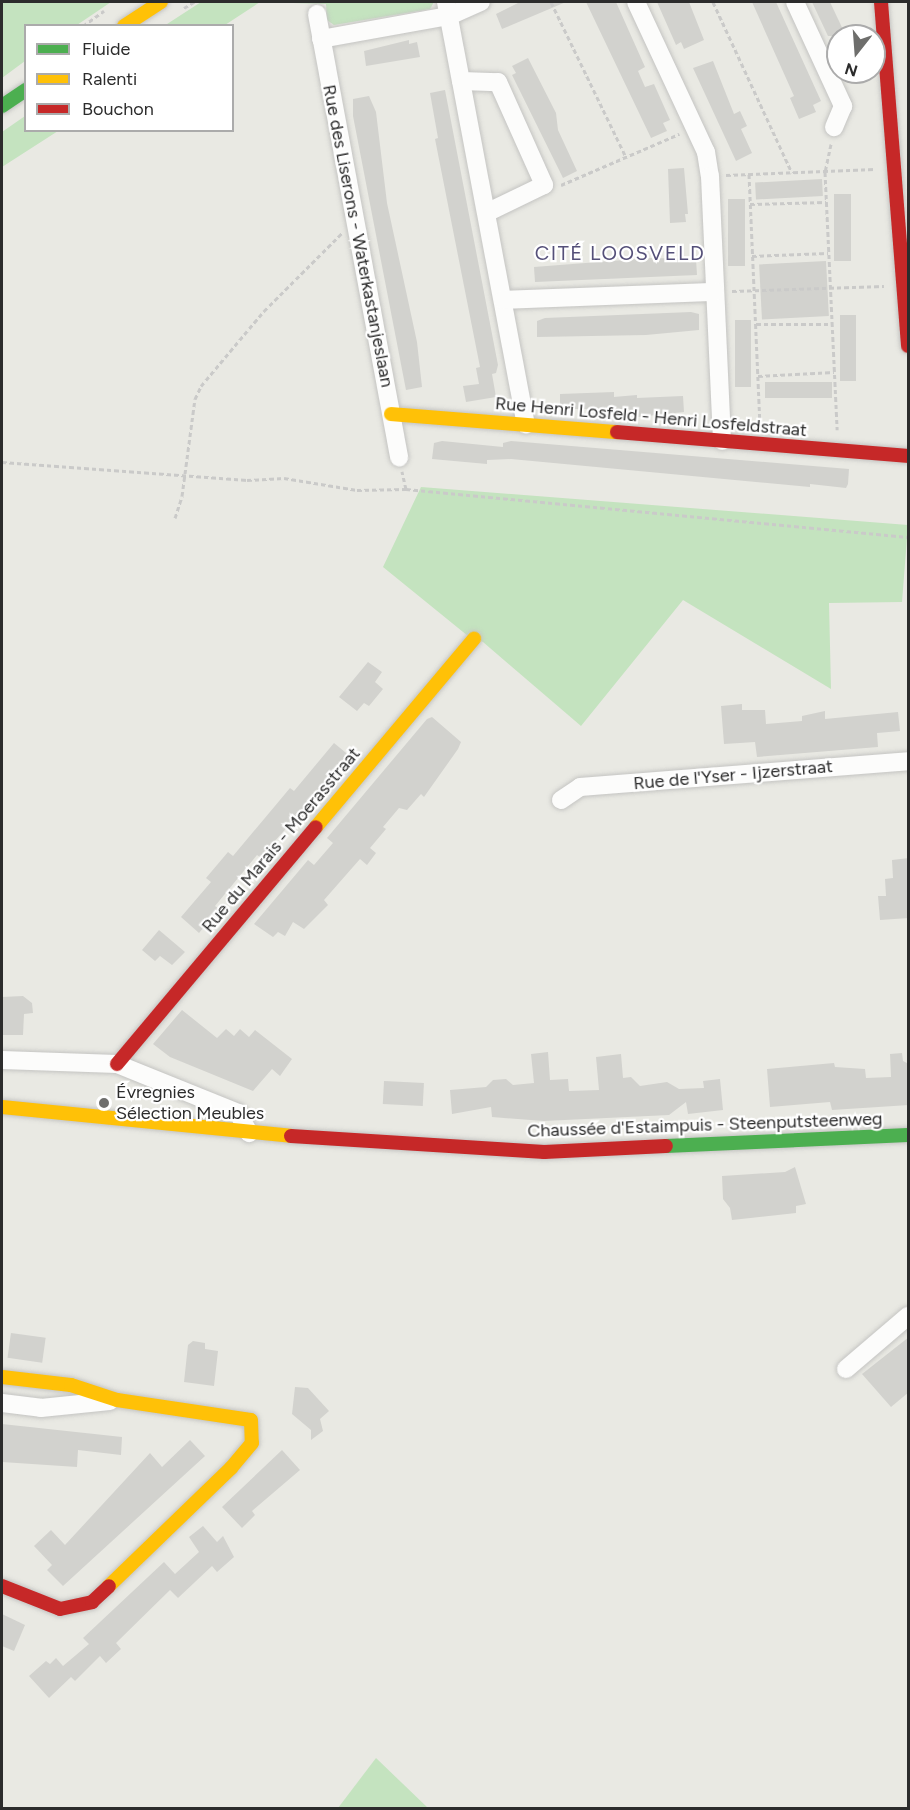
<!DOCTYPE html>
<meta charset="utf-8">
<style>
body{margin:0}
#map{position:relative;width:910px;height:1810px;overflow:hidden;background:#e9e9e3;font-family:Figtree,sans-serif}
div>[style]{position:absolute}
.green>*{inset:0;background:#c4e3bf}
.building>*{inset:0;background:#d2d2ce;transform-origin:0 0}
.path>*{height:3px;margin-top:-1.5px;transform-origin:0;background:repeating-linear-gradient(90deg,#cacac9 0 4.5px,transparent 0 7.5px)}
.roads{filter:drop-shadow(0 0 2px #c4c4c2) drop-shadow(0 0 2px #c4c4c2)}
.street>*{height:18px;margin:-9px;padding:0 9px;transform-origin:9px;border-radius:9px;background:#fcfcfb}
.fast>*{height:14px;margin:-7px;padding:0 7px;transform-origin:7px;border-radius:7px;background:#4caf50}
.slow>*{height:14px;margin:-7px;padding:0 7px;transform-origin:7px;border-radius:7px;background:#ffc107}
.jam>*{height:14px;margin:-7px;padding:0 7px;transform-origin:7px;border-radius:7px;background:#c62828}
.dots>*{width:16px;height:16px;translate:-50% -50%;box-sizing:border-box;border:3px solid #fff;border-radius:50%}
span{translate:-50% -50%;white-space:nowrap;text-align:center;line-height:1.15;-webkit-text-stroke:4.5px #fff;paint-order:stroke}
.street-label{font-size:18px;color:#2c2c2c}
.poi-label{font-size:18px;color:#2c2c2c}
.left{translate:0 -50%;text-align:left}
.neighbourhood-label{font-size:20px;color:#555079;letter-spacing:1.5px}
.frame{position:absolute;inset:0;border:3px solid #2c2c2c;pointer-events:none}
.legend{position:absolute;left:24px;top:24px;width:210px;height:108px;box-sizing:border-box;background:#fff;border:2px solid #ababab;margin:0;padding:8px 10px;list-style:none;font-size:18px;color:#2c2c2c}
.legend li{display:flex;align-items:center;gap:12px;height:30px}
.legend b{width:30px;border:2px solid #ababab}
.north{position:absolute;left:826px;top:24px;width:60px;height:60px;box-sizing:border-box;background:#fff;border:2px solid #ababab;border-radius:50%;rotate:197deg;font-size:16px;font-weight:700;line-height:24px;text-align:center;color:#2c2c2c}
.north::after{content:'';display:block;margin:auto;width:21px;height:27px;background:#6e6e6c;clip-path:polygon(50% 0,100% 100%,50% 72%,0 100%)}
</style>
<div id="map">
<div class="green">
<div style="clip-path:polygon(2px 2px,111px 2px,77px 25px,26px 26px,25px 61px,2px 78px)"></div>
<div style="clip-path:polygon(201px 2px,434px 2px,430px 9px,334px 25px,327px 20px,326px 4px,260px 2px,225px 25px,164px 26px)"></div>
<div style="clip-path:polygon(25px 116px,26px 130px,58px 131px,2px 167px,2px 132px)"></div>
<div style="clip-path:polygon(421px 487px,908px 525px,902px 602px,829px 603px,831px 689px,683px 600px,581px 726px,483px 642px,468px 636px,383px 567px)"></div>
<div style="clip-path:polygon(376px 1758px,428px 1808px,338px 1808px)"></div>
</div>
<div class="building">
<div style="clip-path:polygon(520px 2px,566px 2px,502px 29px,496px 14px)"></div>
<div style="clip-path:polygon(586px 2px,616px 2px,645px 67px,638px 71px,645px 87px,654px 84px,670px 120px,663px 123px,667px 131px,651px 138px)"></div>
<div style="clip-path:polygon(657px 2px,689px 2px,704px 40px,684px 49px,681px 42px,676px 45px)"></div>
<div style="clip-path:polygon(752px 2px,776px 2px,821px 101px,813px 105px,816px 112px,799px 119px,790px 98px,794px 96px)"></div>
<div style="clip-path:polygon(812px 2px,830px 2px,846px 36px,828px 36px)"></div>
<div style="clip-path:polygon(409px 40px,409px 44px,417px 42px,420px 57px,366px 66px,364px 51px)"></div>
<div style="clip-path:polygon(528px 58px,556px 113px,558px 130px,577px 171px,563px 178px,512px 75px,516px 73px,512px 66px)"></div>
<div style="clip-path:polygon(713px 61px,734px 114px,740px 111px,747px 126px,741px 129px,752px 153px,736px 161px,693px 68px)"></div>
<div style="clip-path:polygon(445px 90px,498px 365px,496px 373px,492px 374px,496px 397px,466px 402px,463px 386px,479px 384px,476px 368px,480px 367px,435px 139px,438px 138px,430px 93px)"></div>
<div style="clip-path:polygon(369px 96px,376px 112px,387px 203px,417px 342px,422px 387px,406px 390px,353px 116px,353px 99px)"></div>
<div style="clip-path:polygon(684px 168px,688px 214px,685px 214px,686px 222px,670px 223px,668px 169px)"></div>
<div style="left:822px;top:179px;width:17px;height:67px;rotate:87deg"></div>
<div style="left:834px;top:194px;width:17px;height:67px"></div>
<div style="left:728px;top:199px;width:17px;height:67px"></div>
<div style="clip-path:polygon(650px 258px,696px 259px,697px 275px,535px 282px,534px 267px)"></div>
<div style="left:826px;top:261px;width:55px;height:67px;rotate:87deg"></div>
<div style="clip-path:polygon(691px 312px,699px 314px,699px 330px,646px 335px,537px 337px,537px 321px,545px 318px)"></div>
<div style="left:840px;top:315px;width:16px;height:66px"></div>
<div style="left:735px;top:320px;width:16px;height:67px"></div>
<div style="left:832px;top:382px;width:16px;height:67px;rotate:90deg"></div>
<div style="clip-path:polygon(614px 392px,614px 397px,637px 395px,637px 398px,683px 396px,684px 412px,638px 417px,637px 413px,629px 414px,629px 409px,560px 409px,560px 394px)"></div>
<div style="clip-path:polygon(442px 441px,503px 447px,503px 443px,511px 441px,849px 469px,848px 484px,846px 488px,810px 484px,810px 487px,511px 459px,487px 460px,487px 464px,432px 459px,434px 443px)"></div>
<div style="clip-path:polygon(368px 662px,382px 672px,375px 682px,383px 689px,369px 706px,364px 703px,357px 711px,339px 697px)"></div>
<div style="clip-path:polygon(742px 704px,742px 710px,765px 710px,766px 724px,802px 721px,802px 716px,825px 711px,825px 719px,898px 712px,900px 731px,877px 733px,878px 747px,757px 757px,755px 742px,724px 744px,721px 706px)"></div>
<div style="clip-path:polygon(432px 717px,461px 742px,458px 749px,424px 797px,421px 794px,407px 810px,399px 808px,383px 827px,386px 829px,370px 848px,376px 853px,367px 865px,360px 859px,324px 900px,328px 905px,304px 929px,293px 922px,285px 936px,278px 932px,273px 937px,254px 924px,308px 860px,314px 865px,333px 843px,327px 838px,427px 719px)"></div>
<div style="clip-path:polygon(334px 743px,351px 757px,299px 822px,295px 819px,260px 857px,257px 855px,215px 906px,219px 909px,199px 933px,181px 917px,211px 882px,206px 878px,228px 852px,233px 856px,290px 788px,294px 791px)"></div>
<div style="clip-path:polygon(909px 858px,909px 918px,880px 920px,878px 896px,886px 896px,885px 879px,893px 878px,892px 860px)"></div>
<div style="clip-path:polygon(159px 930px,185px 952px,172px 965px,160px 956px,155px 961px,142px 950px)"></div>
<div style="clip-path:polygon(23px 996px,32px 1003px,33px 1013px,24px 1014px,23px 1035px,2px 1035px,2px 997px)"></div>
<div style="clip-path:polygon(182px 1010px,217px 1038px,226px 1029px,234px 1036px,240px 1029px,249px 1037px,255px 1030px,292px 1059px,280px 1076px,272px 1069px,253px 1091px,170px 1057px,153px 1044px)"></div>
<div style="clip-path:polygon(548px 1052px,550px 1080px,568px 1079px,569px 1091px,599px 1090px,596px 1057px,621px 1054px,623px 1078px,631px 1077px,640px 1086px,667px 1082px,679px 1089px,704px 1088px,703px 1081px,720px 1079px,723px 1110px,688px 1114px,686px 1102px,669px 1115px,544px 1121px,492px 1117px,491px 1107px,452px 1114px,450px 1090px,486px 1087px,493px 1080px,506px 1079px,513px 1085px,534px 1083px,531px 1054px)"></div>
<div style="clip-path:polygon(902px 1053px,903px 1061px,909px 1064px,909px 1105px,832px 1110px,830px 1102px,770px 1107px,767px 1069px,834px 1063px,835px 1067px,865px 1069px,866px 1078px,891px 1077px,890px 1054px)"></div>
<div style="left:384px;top:1081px;width:40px;height:23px;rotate:3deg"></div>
<div style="clip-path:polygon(795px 1167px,806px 1204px,796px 1206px,796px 1213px,732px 1220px,730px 1208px,723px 1199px,722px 1176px,785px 1172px)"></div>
<div style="left:11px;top:1333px;width:35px;height:25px;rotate:8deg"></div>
<div style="clip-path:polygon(909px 1337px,909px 1392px,891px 1407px,862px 1374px)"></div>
<div style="clip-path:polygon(193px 1341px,205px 1343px,205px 1349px,218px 1351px,214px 1386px,184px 1382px,188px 1345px)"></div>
<div style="clip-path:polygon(295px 1387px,308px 1388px,329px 1411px,320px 1419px,323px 1431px,311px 1440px,311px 1430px,292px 1414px)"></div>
<div style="clip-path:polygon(2px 1424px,122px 1437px,121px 1455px,78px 1450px,77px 1467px,2px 1462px)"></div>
<div style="clip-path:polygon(190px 1440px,205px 1456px,63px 1586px,47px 1570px,52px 1565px,34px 1546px,51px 1530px,65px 1545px,150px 1453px,162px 1467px)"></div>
<div style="clip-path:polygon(282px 1450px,300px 1470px,252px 1511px,255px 1515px,242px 1528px,222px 1507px)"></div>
<div style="clip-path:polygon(203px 1526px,217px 1542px,223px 1536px,234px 1557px,217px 1572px,212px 1566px,178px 1598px,170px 1590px,116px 1643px,121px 1649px,106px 1663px,100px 1656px,75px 1681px,71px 1677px,49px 1698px,29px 1676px,46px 1661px,50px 1664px,56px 1658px,63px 1666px,89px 1644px,83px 1638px,164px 1562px,175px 1574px,199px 1552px,189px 1537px)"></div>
<div style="clip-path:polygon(2px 1614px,25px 1625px,14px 1651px,2px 1646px)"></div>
</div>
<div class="path">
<div style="left:551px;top:2px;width:172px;rotate:64.2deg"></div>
<div style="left:713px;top:2px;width:188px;rotate:65.2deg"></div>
<div style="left:184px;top:8px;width:12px;rotate:-31deg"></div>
<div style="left:83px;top:26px;width:26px;rotate:-36deg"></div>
<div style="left:831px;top:144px;width:29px;rotate:102deg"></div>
<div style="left:825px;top:172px;width:258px;rotate:87.3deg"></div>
<div style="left:749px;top:174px;width:250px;rotate:87.5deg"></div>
<div style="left:726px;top:175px;width:149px;rotate:-2.3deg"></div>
<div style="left:561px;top:185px;width:129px;rotate:-23.4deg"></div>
<div style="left:750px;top:204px;width:76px;rotate:-1.5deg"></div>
<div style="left:752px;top:256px;width:76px;rotate:-2.3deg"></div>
<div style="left:732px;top:291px;width:152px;rotate:-1.9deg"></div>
<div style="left:756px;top:324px;width:76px"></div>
<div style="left:758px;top:376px;width:76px;rotate:-3deg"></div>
<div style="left:2px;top:462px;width:246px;rotate:4.2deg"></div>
<div style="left:247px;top:480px;width:37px;rotate:-3deg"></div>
<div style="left:284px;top:478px;width:74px;rotate:9.3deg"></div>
<div style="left:357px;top:490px;width:49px;rotate:-1.2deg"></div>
<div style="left:406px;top:489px;width:18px;rotate:-103deg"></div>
<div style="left:406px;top:489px;width:504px;rotate:5.46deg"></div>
<div style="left:175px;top:518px;width:23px;rotate:-72deg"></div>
<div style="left:182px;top:496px;width:98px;rotate:-82.4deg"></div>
<div style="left:195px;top:399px;width:14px;rotate:-65deg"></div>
<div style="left:201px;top:386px;width:98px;rotate:-50deg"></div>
<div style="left:264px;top:311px;width:110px;rotate:-45deg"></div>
</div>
<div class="roads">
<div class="street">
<div style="left:446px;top:2px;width:430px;rotate:79.3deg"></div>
<div style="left:636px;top:2px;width:166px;rotate:65deg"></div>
<div style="left:706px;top:152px;width:24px;rotate:81deg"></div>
<div style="left:710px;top:176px;width:265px;rotate:87.4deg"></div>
<div style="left:795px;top:2px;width:115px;rotate:65.2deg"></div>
<div style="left:843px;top:106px;width:23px;rotate:113deg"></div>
<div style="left:317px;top:14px;width:451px;rotate:79.5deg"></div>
<div style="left:321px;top:39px;width:130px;rotate:-10.2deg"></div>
<div style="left:449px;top:16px;width:35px;rotate:-24deg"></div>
<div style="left:461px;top:81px;width:37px;rotate:2deg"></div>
<div style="left:498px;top:82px;width:113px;rotate:65.9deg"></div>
<div style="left:544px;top:185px;width:64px;rotate:154.2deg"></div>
<div style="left:503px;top:300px;width:212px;rotate:-2.2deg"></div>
<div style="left:561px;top:800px;width:23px;rotate:-34deg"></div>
<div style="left:580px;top:787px;width:329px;rotate:-4.5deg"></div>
<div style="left:2px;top:1060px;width:115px;rotate:2deg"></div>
<div style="left:117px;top:1064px;width:131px;rotate:22deg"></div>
<div style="left:238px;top:1113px;width:23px;rotate:61deg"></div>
<div style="left:846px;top:1369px;width:82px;rotate:-40.5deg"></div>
<div style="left:2px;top:1403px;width:39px;rotate:7deg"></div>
<div style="left:41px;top:1408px;width:69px;rotate:-5.8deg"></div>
</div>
<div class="fast">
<div style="left:2px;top:106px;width:29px;rotate:-34deg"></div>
<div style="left:666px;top:1146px;width:242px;rotate:-2.6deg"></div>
</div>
<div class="slow">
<div style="left:124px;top:26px;width:44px;rotate:-33deg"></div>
<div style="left:391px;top:414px;width:227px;rotate:4.6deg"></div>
<div style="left:316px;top:827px;width:246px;rotate:-50deg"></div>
<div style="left:2px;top:1107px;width:290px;rotate:5.7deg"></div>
<div style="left:2px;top:1377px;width:69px;rotate:6.6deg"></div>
<div style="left:71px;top:1385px;width:48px;rotate:18.1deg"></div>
<div style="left:117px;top:1400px;width:135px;rotate:8.5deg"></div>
<div style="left:251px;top:1420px;width:23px;rotate:88deg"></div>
<div style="left:252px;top:1443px;width:33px;rotate:130deg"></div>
<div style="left:231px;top:1468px;width:170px;rotate:136deg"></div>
</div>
<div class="jam">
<div style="left:881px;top:2px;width:345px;rotate:85.5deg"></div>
<div style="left:617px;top:432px;width:292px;rotate:4.7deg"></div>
<div style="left:117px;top:1064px;width:309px;rotate:-50deg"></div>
<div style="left:291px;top:1136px;width:254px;rotate:3.6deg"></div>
<div style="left:544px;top:1152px;width:122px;rotate:-2.8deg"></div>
<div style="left:2px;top:1586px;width:62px;rotate:21.6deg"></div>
<div style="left:60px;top:1609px;width:33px;rotate:-12deg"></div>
<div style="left:92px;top:1602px;width:23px;rotate:-43deg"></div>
</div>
</div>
<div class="dots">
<div style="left:104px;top:1103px;background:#6e6e6c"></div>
</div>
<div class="street-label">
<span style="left:358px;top:236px;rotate:79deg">Rue des Liserons - Waterkastanjeslaan</span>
<span style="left:651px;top:417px;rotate:5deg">Rue Henri Losfeld - Henri Losfeldstraat</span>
<span style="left:733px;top:775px;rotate:-5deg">Rue de l'Yser - Ijzerstraat</span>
<span style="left:281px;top:840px;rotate:-50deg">Rue du Marais - Moerasstraat</span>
<span style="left:705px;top:1125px;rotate:-2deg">Chaussée d'Estaimpuis - Steenputsteenweg</span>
</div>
<div class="poi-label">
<span class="left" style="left:116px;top:1103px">Évregnies<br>Sélection Meubles</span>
</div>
<div class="neighbourhood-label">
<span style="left:620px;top:253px">CITÉ LOOSVELD</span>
</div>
<div class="frame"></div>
<ul class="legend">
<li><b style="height:8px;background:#4caf50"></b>Fluide</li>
<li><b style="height:8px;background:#ffc107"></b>Ralenti</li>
<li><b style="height:8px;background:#c62828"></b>Bouchon</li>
</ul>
<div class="north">N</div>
</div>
